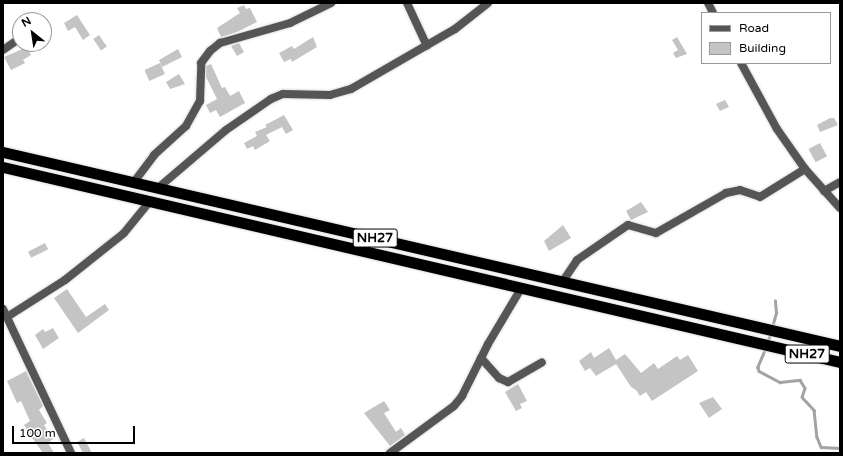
<!DOCTYPE html>
<style>
body{margin:0}
#map{position:relative;width:843px;height:456px;overflow:hidden;background:#fff;font-family:"Varela Round",sans-serif}
div>[style]{position:absolute}
.stream>*{height:2.5px;margin:-1.25px;padding:0 1.25px;transform-origin:1.25px;border-radius:1.25px;background:#a3a3a3}
.building>*{inset:0;background:#c4c4c4;transform-origin:0 0}
.roads{filter:drop-shadow(0 0 1px #dbdbdb) drop-shadow(0 0 1px #dbdbdb)}
.minor>*{height:8px;margin:-4px;padding:0 4px;transform-origin:4px;border-radius:4px;background:#555}
.tertiary>*{height:8px;margin:-4px;padding:0 4px;transform-origin:4px;border-radius:4px;background:#555}
.trunk>*{height:11px;margin:-5.5px;padding:0 5.5px;transform-origin:5.5px;border-radius:5.5px;background:#000}
span{translate:-50% -50%;white-space:nowrap;text-align:center;line-height:1.15;-webkit-text-stroke:4px #fff;paint-order:stroke}
.shield-label span{padding:1px 3px;background:#fff;border:1px solid;border-radius:3px;-webkit-text-stroke-width:0}
.shield-label{font-size:13px;color:#000;font-weight:700}
.frame{position:absolute;inset:0;border:4px solid #000;pointer-events:none}
.legend{position:absolute;left:701px;top:12px;width:130px;height:52px;box-sizing:border-box;background:#fff;border:1px solid #999;margin:0;padding:5px 7px;list-style:none;font-size:12px;color:#000}
.legend li{display:flex;align-items:center;gap:8px;height:20px}
.legend b{width:20px;border:1px solid #999}
.north{position:absolute;left:12px;top:12px;width:40px;height:40px;box-sizing:border-box;background:#fff;border:1px solid #999;border-radius:50%;rotate:330deg;font-size:11px;font-weight:700;line-height:16px;text-align:center;color:#000}
.north::after{content:'';display:block;margin:auto;width:14px;height:18px;background:#000;clip-path:polygon(50% 0,100% 100%,50% 72%,0 100%)}
.scale{position:absolute;left:12px;top:426px;width:123px;height:18px;box-sizing:border-box;border:2px solid #000;border-top:0;padding-left:5px;font-size:12px;line-height:14px;white-space:nowrap;color:#000;-webkit-text-stroke:3px #fff;paint-order:stroke}
</style>
<div id="map">
<div class="stream">
<div style="left:772px;top:327px;width:15px;rotate:-74deg"></div>
<div style="left:776px;top:313px;width:12px;rotate:-95deg"></div>
<div style="left:767px;top:343px;width:12px;rotate:-70deg"></div>
<div style="left:766px;top:348px;width:21px;rotate:113deg"></div>
<div style="left:758px;top:367px;width:4px;rotate:76deg"></div>
<div style="left:759px;top:371px;width:24px;rotate:28deg"></div>
<div style="left:780px;top:382px;width:20px;rotate:-6deg"></div>
<div style="left:800px;top:380px;width:9px;rotate:58deg"></div>
<div style="left:805px;top:388px;width:9px;rotate:108deg"></div>
<div style="left:802px;top:397px;width:18px;rotate:47deg"></div>
<div style="left:814px;top:410px;width:27px;rotate:84deg"></div>
<div style="left:817px;top:437px;width:11px;rotate:68deg"></div>
<div style="left:821px;top:447px;width:19px;rotate:3deg"></div>
</div>
<div class="building">
<div style="clip-path:polygon(244px 5px,246px 9px,250px 8px,257px 22px,237px 32px,221px 37px,217px 28px,240px 13px,237px 8px)"></div>
<div style="clip-path:polygon(77px 15px,90px 35px,83px 40px,75px 27px,68px 31px,64px 23px)"></div>
<div style="left:99px;top:35px;width:14px;height:7px;rotate:56deg"></div>
<div style="clip-path:polygon(313px 37px,317px 47px,292px 62px,291px 59px,284px 62px,279px 53px,292px 46px,294px 49px)"></div>
<div style="clip-path:polygon(677px 37px,687px 54px,676px 58px,673px 53px,678px 50px,672px 40px)"></div>
<div style="clip-path:polygon(239px 43px,244px 52px,237px 56px,231px 46px)"></div>
<div style="clip-path:polygon(27px 47px,31px 55px,23px 60px,25px 63px,11px 70px,4px 57px)"></div>
<div style="clip-path:polygon(178px 49px,182px 57px,162px 67px,159px 60px)"></div>
<div style="left:160px;top:63px;width:12px;height:17px;rotate:66deg"></div>
<div style="clip-path:polygon(211px 64px,222px 88px,225px 87px,230px 96px,239px 91px,245px 103px,220px 117px,216px 110px,210px 113px,206px 105px,217px 99px,206px 77px,206px 66px)"></div>
<div style="clip-path:polygon(179px 74px,185px 84px,170px 89px,166px 82px)"></div>
<div style="clip-path:polygon(725px 100px,729px 107px,720px 111px,716px 104px)"></div>
<div style="clip-path:polygon(284px 115px,293px 130px,286px 134px,282px 127px,266px 135px,270px 141px,255px 150px,253px 146px,247px 149px,244px 143px,257px 136px,255px 132px,267px 127px,265px 125px)"></div>
<div style="clip-path:polygon(830px 118px,834px 118px,838px 125px,820px 132px,817px 125px)"></div>
<div style="left:820px;top:143px;width:15px;height:13px;rotate:62deg"></div>
<div style="clip-path:polygon(641px 202px,648px 212px,631px 220px,626px 211px)"></div>
<div style="clip-path:polygon(563px 225px,571px 238px,549px 251px,544px 241px)"></div>
<div style="left:45px;top:243px;width:7px;height:19px;rotate:63deg"></div>
<div style="clip-path:polygon(67px 289px,86px 317px,105px 304px,109px 310px,78px 333px,54px 298px)"></div>
<div style="clip-path:polygon(53px 328px,59px 338px,43px 349px,35px 335px,43px 329px,45px 332px)"></div>
<div style="clip-path:polygon(609px 348px,616px 360px,625px 354px,641px 373px,654px 363px,658px 369px,677px 356px,680px 360px,688px 355px,698px 371px,652px 401px,646px 392px,640px 396px,636px 390px,631px 387px,616px 364px,596px 376px,590px 368px,585px 371px,579px 361px,591px 352px,594px 358px)"></div>
<div style="clip-path:polygon(26px 371px,43px 406px,39px 410px,47px 423px,44px 425px,53px 439px,48px 443px,54px 453px,43px 453px,30px 435px,24px 425px,30px 421px,29px 419px,21px 401px,17px 403px,7px 381px)"></div>
<div style="clip-path:polygon(518px 384px,527px 401px,520px 404px,522px 408px,516px 411px,505px 392px)"></div>
<div style="clip-path:polygon(713px 397px,722px 409px,709px 418px,699px 403px)"></div>
<div style="clip-path:polygon(384px 401px,390px 410px,384px 413px,396px 432px,401px 428px,405px 435px,390px 446px,364px 413px)"></div>
<div style="clip-path:polygon(84px 438px,92px 453px,83px 453px,77px 442px)"></div>
</div>
<div class="roads">
<div class="minor">
<div style="left:407px;top:3px;width:47px;rotate:65.1deg"></div>
<div style="left:3px;top:50px;width:21px;rotate:-35deg"></div>
<div style="left:134px;top:182px;width:34px;rotate:-53deg"></div>
<div style="left:154px;top:155px;width:43px;rotate:-42.2deg"></div>
<div style="left:186px;top:126px;width:29px;rotate:-61deg"></div>
<div style="left:200px;top:101px;width:38px;rotate:-88deg"></div>
<div style="left:201px;top:63px;width:15px;rotate:-53deg"></div>
<div style="left:210px;top:51px;width:13px;rotate:-39deg"></div>
<div style="left:220px;top:43px;width:73px;rotate:-15.9deg"></div>
<div style="left:290px;top:23px;width:46px;rotate:-26deg"></div>
<div style="left:158px;top:188px;width:89px;rotate:-40.5deg"></div>
<div style="left:226px;top:130px;width:55px;rotate:-34.6deg"></div>
<div style="left:271px;top:99px;width:13px;rotate:-23deg"></div>
<div style="left:283px;top:94px;width:47px;rotate:1.2deg"></div>
<div style="left:330px;top:95px;width:22px;rotate:-16deg"></div>
<div style="left:351px;top:89px;width:120px;rotate:-30deg"></div>
<div style="left:455px;top:29px;width:42px;rotate:-38.2deg"></div>
<div style="left:824px;top:191px;width:18px;rotate:-29deg"></div>
<div style="left:563px;top:281px;width:25px;rotate:-56deg"></div>
<div style="left:577px;top:260px;width:62px;rotate:-34.5deg"></div>
<div style="left:628px;top:225px;width:29px;rotate:16deg"></div>
<div style="left:656px;top:233px;width:81px;rotate:-29.7deg"></div>
<div style="left:726px;top:193px;width:14px;rotate:-12deg"></div>
<div style="left:740px;top:190px;width:21px;rotate:19deg"></div>
<div style="left:760px;top:197px;width:53px;rotate:-31.9deg"></div>
<div style="left:3px;top:309px;width:159px;rotate:64.7deg"></div>
<div style="left:7px;top:317px;width:69px;rotate:-32.5deg"></div>
<div style="left:65px;top:280px;width:75px;rotate:-38.5deg"></div>
<div style="left:124px;top:233px;width:41px;rotate:-50.9deg"></div>
<div style="left:481px;top:358px;width:27px;rotate:48deg"></div>
<div style="left:499px;top:378px;width:10px;rotate:24deg"></div>
<div style="left:508px;top:382px;width:39px;rotate:-30deg"></div>
<div style="left:390px;top:453px;width:79px;rotate:-36.3deg"></div>
<div style="left:454px;top:406px;width:13px;rotate:-51deg"></div>
<div style="left:462px;top:396px;width:58px;rotate:-63.4deg"></div>
<div style="left:488px;top:344px;width:66px;rotate:-59.2deg"></div>
</div>
<div class="tertiary">
<div style="left:708px;top:3px;width:11px;rotate:63deg"></div>
<div style="left:741px;top:63px;width:75px;rotate:61.4deg"></div>
<div style="left:777px;top:129px;width:49px;rotate:55deg"></div>
<div style="left:805px;top:169px;width:52px;rotate:48.1deg"></div>
</div>
<div class="trunk">
<div style="left:3px;top:152px;width:859px;rotate:13.05deg"></div>
<div style="left:3px;top:167px;width:859px;rotate:13.11deg"></div>
</div>
</div>
<div class="shield-label">
<span style="left:375px;top:238px">NH27</span>
<span style="left:807px;top:354px">NH27</span>
</div>
<div class="frame"></div>
<ul class="legend">
<li><b style="height:5px;background:#555"></b>Road</li>
<li><b style="height:11px;background:#c4c4c4"></b>Building</li>
</ul>
<div class="north">N</div>
<div class="scale">100 m</div>
</div>
